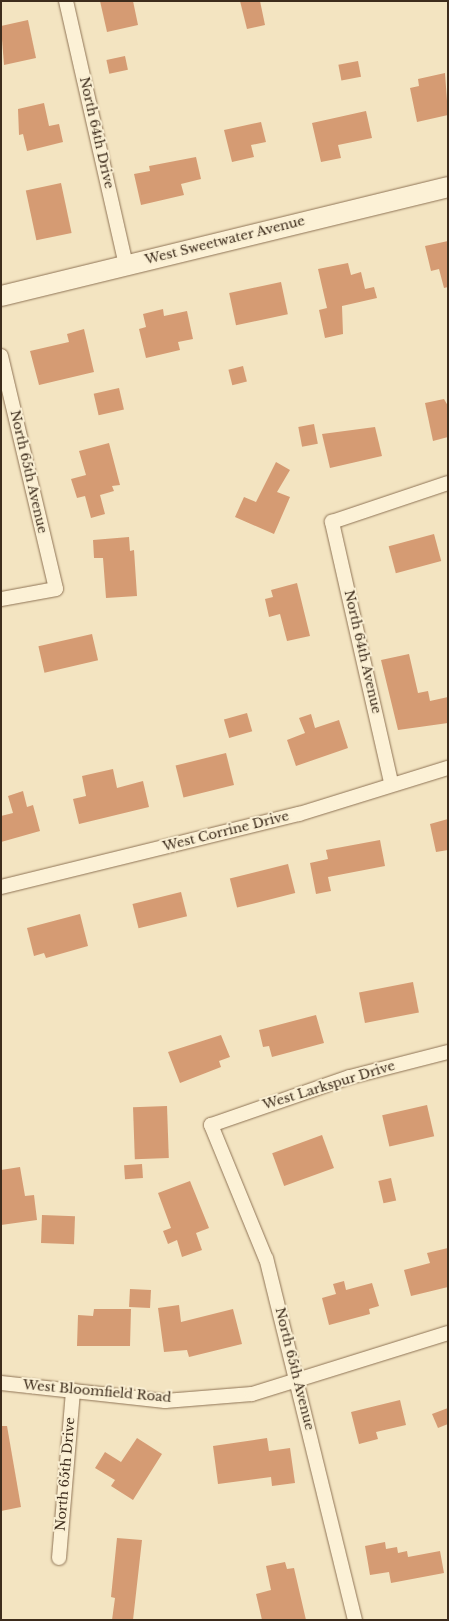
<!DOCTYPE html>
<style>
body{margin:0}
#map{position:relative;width:449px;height:1621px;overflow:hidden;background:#f3e4c1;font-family:"Libre Baskerville",serif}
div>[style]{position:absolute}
.building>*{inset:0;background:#d59b73;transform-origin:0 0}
.roads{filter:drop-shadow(0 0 1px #8f7456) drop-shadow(0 0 1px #8f7456)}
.street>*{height:14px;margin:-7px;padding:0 7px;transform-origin:7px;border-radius:7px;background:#fcf1d6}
.secondary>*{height:20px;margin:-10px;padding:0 10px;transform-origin:10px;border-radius:10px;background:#fcf1d6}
span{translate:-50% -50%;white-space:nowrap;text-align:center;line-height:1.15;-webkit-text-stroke:4px #f9eed2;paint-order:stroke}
.street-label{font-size:13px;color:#3d2c1c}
.frame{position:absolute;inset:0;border:2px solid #3d2c1c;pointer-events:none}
</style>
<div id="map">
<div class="building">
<div style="clip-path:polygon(100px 1px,133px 1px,138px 25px,107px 32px)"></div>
<div style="clip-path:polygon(240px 1px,260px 1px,265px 25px,247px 29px)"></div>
<div style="clip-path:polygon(28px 20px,36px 58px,4px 65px,1px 26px)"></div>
<div style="left:125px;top:56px;width:14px;height:19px;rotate:78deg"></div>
<div style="left:358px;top:61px;width:16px;height:20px;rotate:79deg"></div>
<div style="clip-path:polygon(445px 73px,448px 115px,417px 122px,410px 88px,419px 86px,418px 79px)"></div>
<div style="clip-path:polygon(44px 103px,49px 126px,59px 124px,63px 142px,27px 151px,23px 134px,19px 135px,18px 109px)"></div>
<div style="clip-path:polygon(366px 111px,372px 138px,338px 145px,341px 158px,321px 162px,312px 123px)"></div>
<div style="clip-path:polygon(261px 122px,266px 142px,251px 145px,254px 157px,232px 162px,224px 130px)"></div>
<div style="clip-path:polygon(196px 157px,201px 179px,181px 184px,184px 195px,141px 205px,134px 174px,150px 171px,149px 166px)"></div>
<div style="left:61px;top:183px;width:51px;height:36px;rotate:78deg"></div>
<div style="clip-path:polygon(448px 241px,448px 287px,444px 288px,439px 269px,431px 271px,425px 246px)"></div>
<div style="clip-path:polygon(348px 263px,351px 275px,361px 272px,365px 289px,374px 287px,377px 298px,342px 306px,343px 334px,325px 338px,319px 310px,327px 308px,318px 269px)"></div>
<div style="left:281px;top:282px;width:33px;height:53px;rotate:78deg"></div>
<div style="clip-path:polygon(163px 309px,164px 316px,187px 311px,193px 339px,178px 342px,180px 350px,146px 358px,139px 329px,146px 327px,143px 314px)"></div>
<div style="clip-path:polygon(84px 329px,94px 372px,39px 385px,30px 351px,69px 342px,67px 334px)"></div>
<div style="left:243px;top:366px;width:16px;height:15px;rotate:76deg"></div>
<div style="left:119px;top:388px;width:22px;height:26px;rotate:77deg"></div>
<div style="clip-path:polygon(444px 399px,448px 406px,448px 437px,433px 441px,425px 403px)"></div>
<div style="left:314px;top:424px;width:20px;height:16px;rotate:79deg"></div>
<div style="clip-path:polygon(375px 427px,382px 456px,330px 468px,322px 434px)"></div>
<div style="clip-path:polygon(109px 443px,120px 485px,112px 486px,114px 491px,100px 495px,105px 514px,91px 518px,85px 496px,77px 498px,71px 479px,86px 475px,79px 451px)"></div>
<div style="clip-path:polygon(276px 462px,290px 470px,277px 492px,290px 497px,274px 534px,235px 517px,244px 497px,256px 502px)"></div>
<div style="left:434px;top:534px;width:28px;height:47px;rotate:75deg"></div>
<div style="clip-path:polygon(129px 537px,130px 551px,134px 550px,137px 596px,106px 598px,103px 558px,94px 558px,93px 540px)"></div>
<div style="clip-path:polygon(297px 583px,310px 636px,287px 641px,280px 614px,269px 617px,265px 599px,273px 597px,271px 590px)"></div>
<div style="left:92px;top:634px;width:27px;height:55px;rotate:77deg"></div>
<div style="clip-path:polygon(409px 654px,418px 693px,428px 691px,430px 701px,448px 697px,448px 723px,398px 730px,381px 660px)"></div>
<div style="left:247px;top:713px;width:19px;height:24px;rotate:74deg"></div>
<div style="clip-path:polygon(311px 714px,315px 728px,339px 720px,348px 748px,296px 766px,287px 740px,305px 733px,299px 718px)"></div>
<div style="left:226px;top:753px;width:33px;height:52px;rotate:76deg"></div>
<div style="clip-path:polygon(113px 769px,117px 788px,143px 781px,149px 807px,79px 824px,73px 799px,86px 796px,82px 776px)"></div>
<div style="clip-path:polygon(23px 791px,27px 807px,33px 805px,40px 831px,1px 842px,1px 816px,13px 813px,8px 796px)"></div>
<div style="clip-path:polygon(448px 819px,448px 850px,436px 852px,430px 824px)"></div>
<div style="clip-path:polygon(380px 840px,385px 866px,328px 877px,331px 891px,316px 894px,310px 863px,328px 859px,326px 850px)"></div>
<div style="left:288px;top:864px;width:30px;height:60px;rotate:76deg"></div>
<div style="left:181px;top:892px;width:25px;height:50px;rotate:76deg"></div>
<div style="clip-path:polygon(80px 914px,88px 946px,46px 958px,44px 953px,34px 956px,27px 928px)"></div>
<div style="left:413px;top:982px;width:31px;height:55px;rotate:79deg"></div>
<div style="clip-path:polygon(316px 1015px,324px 1043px,272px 1057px,269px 1046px,263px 1047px,259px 1030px)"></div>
<div style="clip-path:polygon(221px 1035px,230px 1057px,219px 1061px,221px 1067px,180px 1083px,168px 1052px)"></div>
<div style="left:427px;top:1105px;width:32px;height:46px;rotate:77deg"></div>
<div style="left:167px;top:1106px;width:52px;height:34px;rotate:88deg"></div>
<div style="left:322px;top:1135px;width:35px;height:53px;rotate:70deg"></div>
<div style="left:142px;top:1164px;width:14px;height:18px;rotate:86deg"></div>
<div style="clip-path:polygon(20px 1167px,25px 1196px,34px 1195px,37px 1220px,1px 1225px,1px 1170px)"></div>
<div style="left:391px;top:1178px;width:23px;height:13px;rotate:77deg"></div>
<div style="clip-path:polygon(190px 1181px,209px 1228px,196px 1233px,202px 1250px,182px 1257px,177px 1240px,168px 1244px,163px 1231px,171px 1228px,158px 1193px)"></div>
<div style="left:42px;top:1215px;width:33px;height:28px;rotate:2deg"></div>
<div style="clip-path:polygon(448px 1248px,448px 1287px,411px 1296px,404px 1270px,430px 1263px,427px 1253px)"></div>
<div style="clip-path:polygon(344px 1281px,346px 1290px,372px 1283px,379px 1306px,369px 1309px,370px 1314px,329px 1325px,322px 1298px,336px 1294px,333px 1284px)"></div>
<div style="left:130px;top:1289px;width:21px;height:18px;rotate:3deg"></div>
<div style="clip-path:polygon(179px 1305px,181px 1322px,233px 1309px,242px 1344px,189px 1357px,187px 1350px,164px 1352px,158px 1308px)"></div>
<div style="clip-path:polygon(94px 1309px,131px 1309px,130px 1346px,77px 1346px,78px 1315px,93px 1316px)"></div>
<div style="clip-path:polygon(400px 1400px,406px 1425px,376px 1432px,378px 1439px,359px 1444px,351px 1412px)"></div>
<div style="clip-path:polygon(448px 1408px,448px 1424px,438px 1428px,432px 1414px)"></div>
<div style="clip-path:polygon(1px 1426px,7px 1426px,21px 1507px,1px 1511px)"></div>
<div style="clip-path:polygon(137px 1438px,162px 1454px,133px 1500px,111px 1486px,115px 1480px,95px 1468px,105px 1452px,121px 1462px)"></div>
<div style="clip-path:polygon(267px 1438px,269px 1451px,290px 1448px,295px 1483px,272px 1486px,271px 1477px,218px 1484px,213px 1446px)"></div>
<div style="clip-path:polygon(117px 1538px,142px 1540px,133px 1620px,112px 1620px,115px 1598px,111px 1597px)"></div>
<div style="clip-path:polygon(385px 1542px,386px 1549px,397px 1547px,398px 1553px,407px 1551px,408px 1557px,440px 1551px,444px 1573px,391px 1583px,389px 1572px,370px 1575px,365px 1546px)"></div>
<div style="clip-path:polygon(285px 1562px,287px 1569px,294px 1568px,306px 1620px,262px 1620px,256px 1594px,271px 1590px,266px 1566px)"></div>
</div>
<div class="roads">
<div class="street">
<div style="left:66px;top:1px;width:271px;rotate:77.2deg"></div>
<div style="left:1px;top:356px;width:239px;rotate:76.7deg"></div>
<div style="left:56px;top:589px;width:56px;rotate:169.7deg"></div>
<div style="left:391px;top:782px;width:267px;rotate:-102.8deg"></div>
<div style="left:332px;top:522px;width:122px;rotate:-18.6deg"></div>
<div style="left:1px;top:887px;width:307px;rotate:-13.8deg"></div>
<div style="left:299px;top:814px;width:156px;rotate:-17.2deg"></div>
<div style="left:1px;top:1383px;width:165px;rotate:6.3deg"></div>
<div style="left:165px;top:1401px;width:87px;rotate:-4.6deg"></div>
<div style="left:252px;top:1394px;width:205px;rotate:-17.3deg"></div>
<div style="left:59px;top:1558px;width:168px;rotate:-85.2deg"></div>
<div style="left:355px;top:1620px;width:372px;rotate:-103.8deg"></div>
<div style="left:266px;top:1259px;width:145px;rotate:-112.3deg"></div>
<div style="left:211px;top:1125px;width:147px;rotate:-19.1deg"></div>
<div style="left:350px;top:1077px;width:101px;rotate:-14.3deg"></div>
</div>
<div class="secondary">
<div style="left:1px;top:296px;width:460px;rotate:-13.7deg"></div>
</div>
</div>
<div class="street-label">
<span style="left:96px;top:133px;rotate:77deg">North 64th Drive</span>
<span style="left:225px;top:241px;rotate:-14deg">West Sweetwater Avenue</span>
<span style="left:28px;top:472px;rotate:77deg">North 65th Avenue</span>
<span style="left:362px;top:652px;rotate:77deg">North 64th Avenue</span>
<span style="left:226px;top:832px;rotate:-14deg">West Corrine Drive</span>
<span style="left:329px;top:1086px;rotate:-17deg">West Larkspur Drive</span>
<span style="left:294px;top:1369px;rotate:76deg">North 65th Avenue</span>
<span style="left:97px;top:1392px;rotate:5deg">West Bloomfield Road</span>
<span style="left:66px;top:1474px;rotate:-85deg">North 65th Drive</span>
</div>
<div class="frame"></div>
</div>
